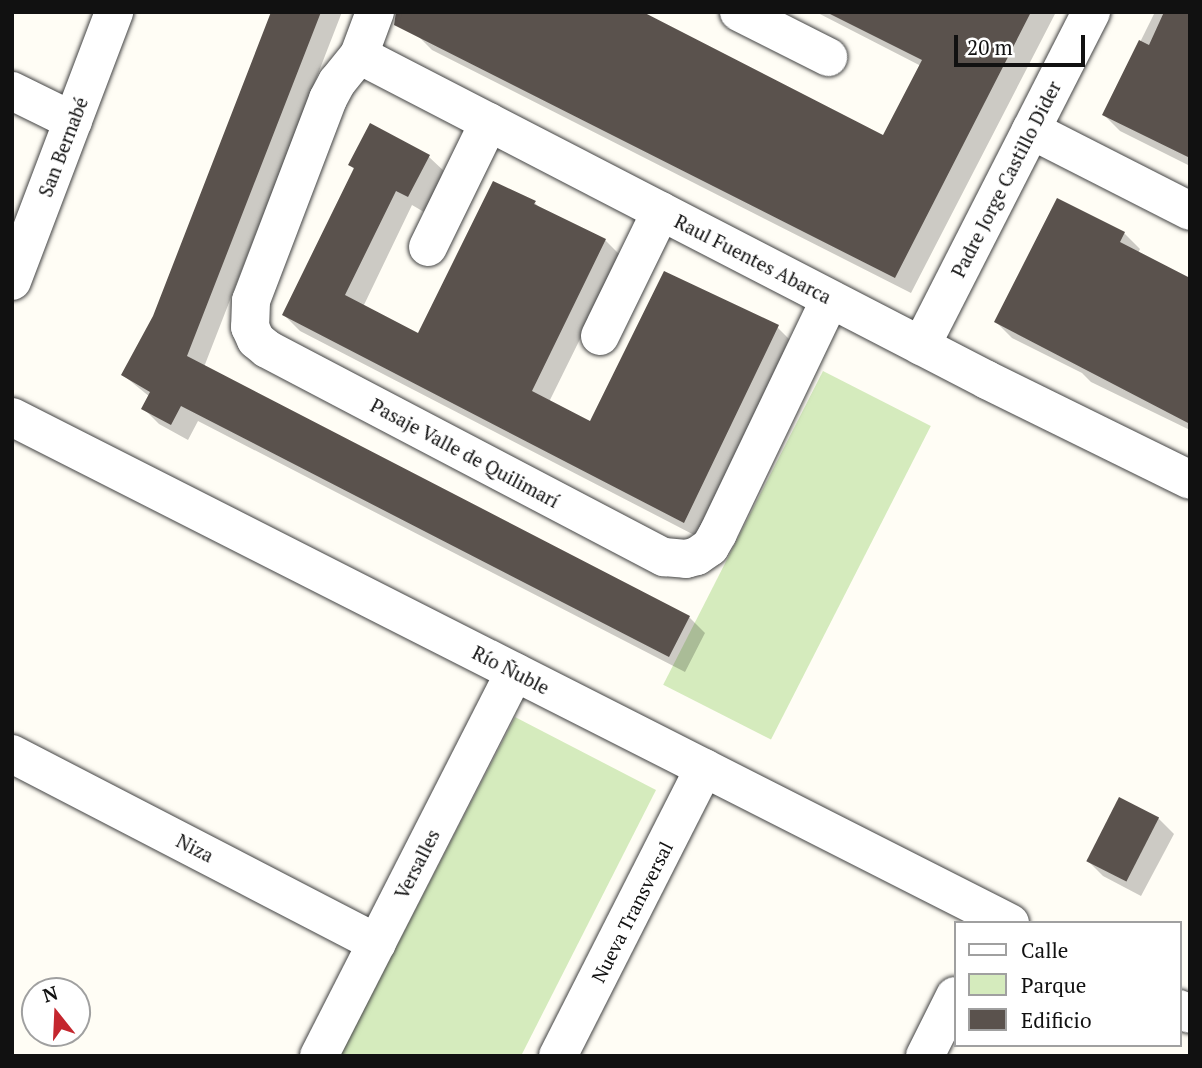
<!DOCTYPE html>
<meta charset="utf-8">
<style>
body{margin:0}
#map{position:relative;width:1202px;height:1068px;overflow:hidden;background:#fffdf5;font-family:"PT Serif",serif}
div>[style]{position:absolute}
.green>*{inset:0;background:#d5ebbd;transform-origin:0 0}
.shadow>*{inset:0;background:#0003}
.building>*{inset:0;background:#5a524d;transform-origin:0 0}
.roads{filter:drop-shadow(0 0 2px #444) drop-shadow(0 0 2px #444)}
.street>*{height:38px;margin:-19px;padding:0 19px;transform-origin:19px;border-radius:19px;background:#fff}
span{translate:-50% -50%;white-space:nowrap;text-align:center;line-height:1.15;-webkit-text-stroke:7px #fff;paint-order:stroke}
.street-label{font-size:19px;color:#111}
.frame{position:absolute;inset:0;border:14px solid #111;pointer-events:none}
.legend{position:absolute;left:954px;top:921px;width:228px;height:126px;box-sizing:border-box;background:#fff;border:2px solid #a0a0a0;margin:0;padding:9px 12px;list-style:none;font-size:21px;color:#111}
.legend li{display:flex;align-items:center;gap:14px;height:35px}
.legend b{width:35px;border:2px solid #a0a0a0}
.north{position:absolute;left:21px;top:977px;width:70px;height:70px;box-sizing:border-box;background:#fff;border:2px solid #a0a0a0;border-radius:50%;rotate:342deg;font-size:19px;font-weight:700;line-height:28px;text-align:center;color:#111}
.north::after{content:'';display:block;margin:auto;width:24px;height:32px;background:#c4262e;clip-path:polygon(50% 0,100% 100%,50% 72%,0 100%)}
.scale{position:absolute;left:954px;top:35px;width:131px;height:32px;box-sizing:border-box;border:4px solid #111;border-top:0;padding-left:9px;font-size:21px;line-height:24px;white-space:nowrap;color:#111;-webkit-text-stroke:5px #fff;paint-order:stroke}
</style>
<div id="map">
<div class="green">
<div style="left:823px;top:371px;width:121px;height:352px;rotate:27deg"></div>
<div style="clip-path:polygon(515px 717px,656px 790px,521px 1056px,340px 1056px)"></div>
</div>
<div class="shadow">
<div style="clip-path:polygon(273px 12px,342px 12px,204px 367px,689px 617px,705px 633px,685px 672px,198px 421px,188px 440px,159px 424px,143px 408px,150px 397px,123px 375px,154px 317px)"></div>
<div style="clip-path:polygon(816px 12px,1056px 12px,911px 293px,432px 50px,416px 34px,884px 138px,921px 66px)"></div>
<div style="clip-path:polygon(1155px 12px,1190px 12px,1190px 166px,1120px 131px,1104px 115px)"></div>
<div style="clip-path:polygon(429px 157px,445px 172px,424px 212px,412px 205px,363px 307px,419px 336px,494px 183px,535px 203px,541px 209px,605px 240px,621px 256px,549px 402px,591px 423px,777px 327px,793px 343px,700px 538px,300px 331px,284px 315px,355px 170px,350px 165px)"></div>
<div style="clip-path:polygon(1058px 200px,1124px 233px,1140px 249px,1138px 253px,1190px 280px,1190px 430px,1091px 382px,1082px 373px,1012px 338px,996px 322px)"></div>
<div style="clip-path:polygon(1158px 818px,1174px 834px,1141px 896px,1103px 876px,1087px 860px)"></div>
</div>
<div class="building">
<div style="clip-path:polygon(271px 12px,321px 12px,187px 356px,690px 616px,669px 657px,181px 406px,171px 425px,141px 409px,150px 392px,121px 375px,153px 316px)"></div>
<div style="clip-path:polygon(396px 12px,643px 12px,883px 135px,922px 60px,826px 12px,1031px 12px,895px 278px,394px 25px)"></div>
<div style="clip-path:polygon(1164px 12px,1190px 12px,1190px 158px,1102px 115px,1139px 40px,1149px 45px)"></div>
<div style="clip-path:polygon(370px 123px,430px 155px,408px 197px,396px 191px,345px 295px,418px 333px,493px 181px,536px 201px,534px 204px,606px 239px,532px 391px,590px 421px,664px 271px,779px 325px,684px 523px,282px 315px,354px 168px,348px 165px)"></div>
<div style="clip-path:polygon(1057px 198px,1125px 232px,1120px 242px,1190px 278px,1190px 424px,994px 322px)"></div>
<div style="left:1119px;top:797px;width:45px;height:72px;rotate:27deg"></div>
</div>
<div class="roads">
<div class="street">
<div style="left:375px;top:12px;width:46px;rotate:110.4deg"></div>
<div style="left:359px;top:55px;width:35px;rotate:129deg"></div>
<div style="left:337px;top:82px;width:19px;rotate:118deg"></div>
<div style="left:328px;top:99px;width:216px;rotate:110.9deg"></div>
<div style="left:251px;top:301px;width:26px;rotate:92deg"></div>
<div style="left:250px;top:327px;width:14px;rotate:65deg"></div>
<div style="left:256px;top:340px;width:14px;rotate:39deg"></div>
<div style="left:267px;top:349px;width:448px;rotate:27.7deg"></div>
<div style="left:664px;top:557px;width:22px;rotate:5deg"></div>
<div style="left:686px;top:559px;width:11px;rotate:-15deg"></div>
<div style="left:697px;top:556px;width:16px;rotate:-35deg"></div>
<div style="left:710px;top:547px;width:16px;rotate:-60deg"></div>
<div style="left:718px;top:533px;width:259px;rotate:-64.4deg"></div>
<div style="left:739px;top:12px;width:100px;rotate:26.8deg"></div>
<div style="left:359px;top:55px;width:707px;rotate:27.36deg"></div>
<div style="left:987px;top:380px;width:226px;rotate:26.2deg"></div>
<div style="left:12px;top:91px;width:68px;rotate:26.2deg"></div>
<div style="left:1031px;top:130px;width:178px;rotate:27deg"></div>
<div style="left:428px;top:247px;width:139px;rotate:-64deg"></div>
<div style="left:12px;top:281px;width:288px;rotate:-69.2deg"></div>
<div style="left:600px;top:336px;width:139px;rotate:-64deg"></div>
<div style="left:921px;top:346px;width:375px;rotate:-63deg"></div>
<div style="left:12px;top:417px;width:1119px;rotate:26.89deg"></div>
<div style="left:12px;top:754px;width:411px;rotate:27.4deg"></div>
<div style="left:1179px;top:1009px;width:12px;rotate:24deg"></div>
<div style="left:319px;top:1056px;width:431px;rotate:-63deg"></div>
<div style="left:558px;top:1056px;width:323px;rotate:-63.1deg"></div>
<div style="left:925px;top:1056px;width:67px;rotate:-63.4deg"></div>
</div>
</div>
<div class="street-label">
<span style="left:63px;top:147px;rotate:-69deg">San Bernabé</span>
<span style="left:1006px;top:179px;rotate:-63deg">Padre Jorge Castillo Dider</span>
<span style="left:753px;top:259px;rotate:27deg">Raul Fuentes Abarca</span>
<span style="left:465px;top:453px;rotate:28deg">Pasaje Valle de Quilimarí</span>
<span style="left:511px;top:670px;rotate:27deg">Río Ñuble</span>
<span style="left:195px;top:848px;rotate:27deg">Niza</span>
<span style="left:417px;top:864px;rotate:-63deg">Versalles</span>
<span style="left:632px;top:912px;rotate:-63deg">Nueva Transversal</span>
</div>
<div class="frame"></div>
<ul class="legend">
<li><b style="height:9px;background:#fff"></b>Calle</li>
<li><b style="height:19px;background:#d5ebbd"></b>Parque</li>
<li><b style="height:19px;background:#5a524d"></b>Edificio</li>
</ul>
<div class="north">N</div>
<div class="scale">20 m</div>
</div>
